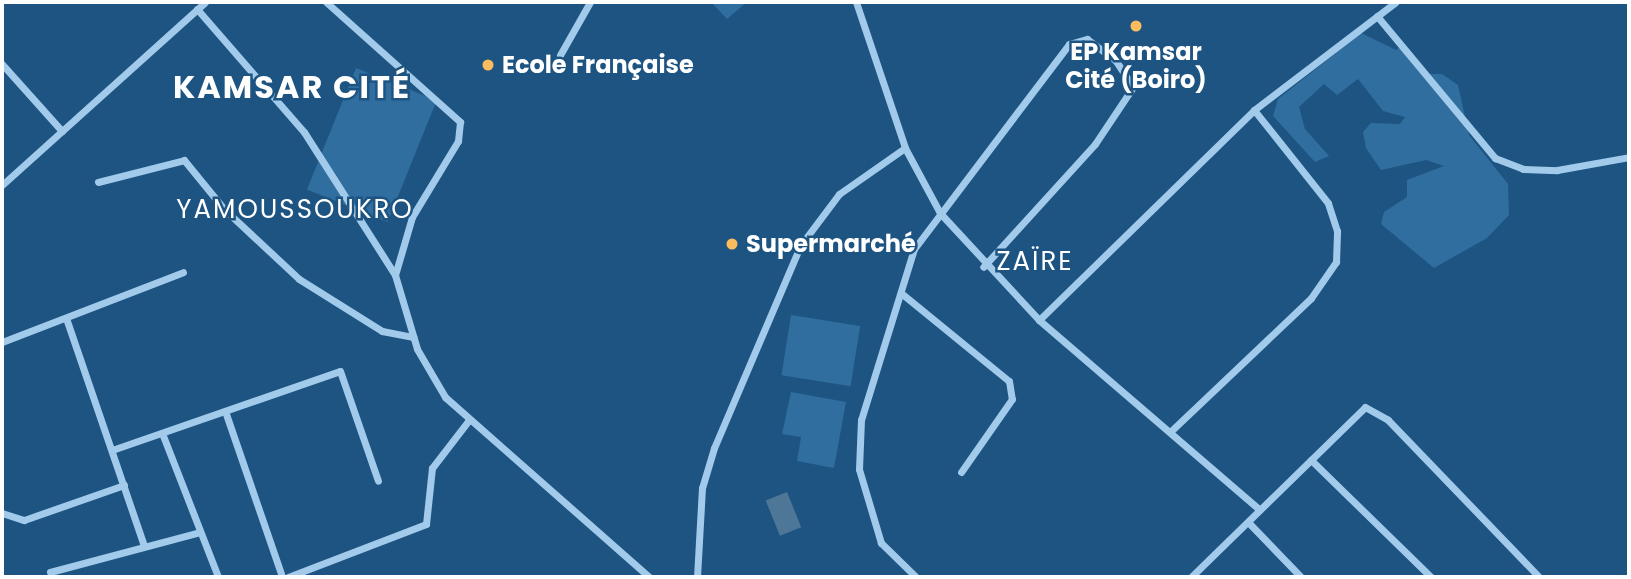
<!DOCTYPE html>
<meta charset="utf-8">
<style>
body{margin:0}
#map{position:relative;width:1631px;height:579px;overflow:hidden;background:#1d5482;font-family:Poppins,sans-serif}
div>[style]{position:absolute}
.green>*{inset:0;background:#306ea0;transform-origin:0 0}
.water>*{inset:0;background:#4d7697;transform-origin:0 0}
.minor>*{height:7px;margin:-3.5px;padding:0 3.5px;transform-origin:3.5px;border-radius:3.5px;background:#a2caea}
.dots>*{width:19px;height:19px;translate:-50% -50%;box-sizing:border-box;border:4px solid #1d5482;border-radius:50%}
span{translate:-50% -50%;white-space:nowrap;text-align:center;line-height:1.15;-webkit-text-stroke:5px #1d5482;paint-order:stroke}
.poi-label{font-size:24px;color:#fff;font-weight:700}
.left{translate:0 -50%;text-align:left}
.neighbourhood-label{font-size:26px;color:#fff;letter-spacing:2px}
.district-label{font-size:32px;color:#fff;font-weight:700;letter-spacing:2px}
.frame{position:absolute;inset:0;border:4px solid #fff;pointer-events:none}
</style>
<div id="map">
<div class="green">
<div style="clip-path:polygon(711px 2px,747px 2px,727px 19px)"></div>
<div style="clip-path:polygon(1361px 33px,1396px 50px,1404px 44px,1428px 74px,1442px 74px,1458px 85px,1469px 135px,1508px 184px,1509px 215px,1487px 238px,1434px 268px,1381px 224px,1384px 212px,1407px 197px,1407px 180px,1444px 166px,1426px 160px,1381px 170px,1366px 148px,1363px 132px,1371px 123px,1400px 124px,1405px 117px,1383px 111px,1358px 79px,1337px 95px,1324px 84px,1299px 107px,1305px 129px,1329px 156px,1315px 162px,1273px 116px,1278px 99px)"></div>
<div style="left:356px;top:68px;width:87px;height:131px;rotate:22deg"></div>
<div style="left:791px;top:315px;width:70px;height:61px;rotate:9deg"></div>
<div style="clip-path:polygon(791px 392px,846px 402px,834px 468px,797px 461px,801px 437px,782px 434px)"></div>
</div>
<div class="water">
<div style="left:787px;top:492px;width:38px;height:23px;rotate:68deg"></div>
</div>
<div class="minor">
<div style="left:326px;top:2px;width:180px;rotate:41.8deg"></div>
<div style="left:460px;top:122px;width:19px;rotate:96deg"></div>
<div style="left:458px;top:141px;width:89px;rotate:121.2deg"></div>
<div style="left:412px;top:217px;width:60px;rotate:106.3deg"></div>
<div style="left:395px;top:275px;width:77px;rotate:73.4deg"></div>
<div style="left:417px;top:349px;width:56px;rotate:59.7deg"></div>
<div style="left:445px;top:397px;width:272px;rotate:41.4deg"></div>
<div style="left:856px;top:2px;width:154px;rotate:71.4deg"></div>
<div style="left:905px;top:148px;width:74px;rotate:61.7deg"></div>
<div style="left:940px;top:213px;width:146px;rotate:47.2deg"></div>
<div style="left:1039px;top:320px;width:291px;rotate:40.7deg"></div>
<div style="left:197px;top:9px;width:163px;rotate:49deg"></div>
<div style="left:304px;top:132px;width:169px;rotate:57.5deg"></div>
<div style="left:1377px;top:16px;width:185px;rotate:50.3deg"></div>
<div style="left:1495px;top:158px;width:30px;rotate:21deg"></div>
<div style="left:1523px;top:169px;width:34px;rotate:2deg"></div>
<div style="left:1557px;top:170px;width:73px;rotate:-10.2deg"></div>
<div style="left:560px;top:55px;width:61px;rotate:-60.5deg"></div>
<div style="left:2px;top:64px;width:90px;rotate:48.2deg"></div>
<div style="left:98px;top:182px;width:89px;rotate:-14.3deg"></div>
<div style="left:184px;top:160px;width:63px;rotate:50.8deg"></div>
<div style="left:224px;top:209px;width:103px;rotate:43deg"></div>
<div style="left:299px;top:279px;width:98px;rotate:32.1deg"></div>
<div style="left:382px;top:331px;width:32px;rotate:11deg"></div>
<div style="left:2px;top:185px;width:273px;rotate:-42deg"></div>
<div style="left:901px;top:293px;width:139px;rotate:39.2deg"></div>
<div style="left:1009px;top:381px;width:18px;rotate:81deg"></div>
<div style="left:1012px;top:399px;width:89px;rotate:124.9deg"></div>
<div style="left:66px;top:318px;width:241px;rotate:71.1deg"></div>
<div style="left:1039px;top:320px;width:301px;rotate:-44.3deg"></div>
<div style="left:1254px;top:110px;width:178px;rotate:-37.3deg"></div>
<div style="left:2px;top:342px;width:194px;rotate:-21.1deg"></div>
<div style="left:225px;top:411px;width:176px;rotate:71deg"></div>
<div style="left:1171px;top:431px;width:193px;rotate:-43.5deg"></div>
<div style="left:1311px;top:298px;width:44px;rotate:-55.2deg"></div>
<div style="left:1336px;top:262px;width:31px;rotate:-88deg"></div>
<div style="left:1337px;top:231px;width:29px;rotate:-108deg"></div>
<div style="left:1328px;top:203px;width:119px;rotate:-128.5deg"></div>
<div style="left:162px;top:433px;width:155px;rotate:68.7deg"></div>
<div style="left:112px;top:450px;width:241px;rotate:-19.1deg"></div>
<div style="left:340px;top:371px;width:116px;rotate:70.9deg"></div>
<div style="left:1311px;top:460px;width:168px;rotate:44.3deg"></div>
<div style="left:2px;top:513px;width:23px;rotate:18deg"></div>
<div style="left:24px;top:520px;width:106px;rotate:-19.3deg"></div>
<div style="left:1248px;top:522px;width:76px;rotate:46.1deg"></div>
<div style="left:50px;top:572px;width:155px;rotate:-14.9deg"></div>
<div style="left:288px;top:577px;width:148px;rotate:-21deg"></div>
<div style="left:426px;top:524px;width:56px;rotate:-83.9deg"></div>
<div style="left:432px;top:468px;width:61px;rotate:-52.4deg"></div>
<div style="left:697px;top:577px;width:89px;rotate:-86.8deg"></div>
<div style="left:702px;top:488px;width:42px;rotate:-73.3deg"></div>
<div style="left:714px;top:448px;width:220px;rotate:-66.9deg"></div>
<div style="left:800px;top:246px;width:65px;rotate:-53.1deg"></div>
<div style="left:839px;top:194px;width:80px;rotate:-34.9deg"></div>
<div style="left:916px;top:577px;width:49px;rotate:-135.8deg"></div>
<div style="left:881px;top:543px;width:77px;rotate:-106.6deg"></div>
<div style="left:859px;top:469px;width:49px;rotate:-87.7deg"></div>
<div style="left:861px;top:420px;width:179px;rotate:-72.8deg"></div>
<div style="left:914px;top:249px;width:257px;rotate:-52.9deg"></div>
<div style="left:1069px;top:44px;width:19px;rotate:-16deg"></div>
<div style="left:1087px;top:39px;width:36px;rotate:37deg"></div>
<div style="left:1116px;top:61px;width:31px;rotate:57deg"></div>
<div style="left:1133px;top:87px;width:69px;rotate:123.7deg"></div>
<div style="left:1095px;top:144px;width:166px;rotate:132.3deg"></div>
<div style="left:1191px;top:577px;width:243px;rotate:-44.3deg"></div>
<div style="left:1365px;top:407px;width:26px;rotate:29deg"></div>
<div style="left:1388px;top:420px;width:218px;rotate:46.1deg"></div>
</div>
<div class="dots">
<div style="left:1136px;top:26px;background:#fabc5f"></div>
<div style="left:488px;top:65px;background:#fabc5f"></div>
<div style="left:732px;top:244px;background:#fabc5f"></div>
</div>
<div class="poi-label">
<span style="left:1136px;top:66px">EP Kamsar<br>Cité (Boiro)</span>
<span class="left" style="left:502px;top:65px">Ecole Française</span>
<span class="left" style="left:746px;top:244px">Supermarché</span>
</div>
<div class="neighbourhood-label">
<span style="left:295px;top:210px">YAMOUSSOUKRO</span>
<span style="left:1035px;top:262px">ZAÏRE</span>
</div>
<div class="district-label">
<span style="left:292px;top:87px">KAMSAR CITÉ</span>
</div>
<div class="frame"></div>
</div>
